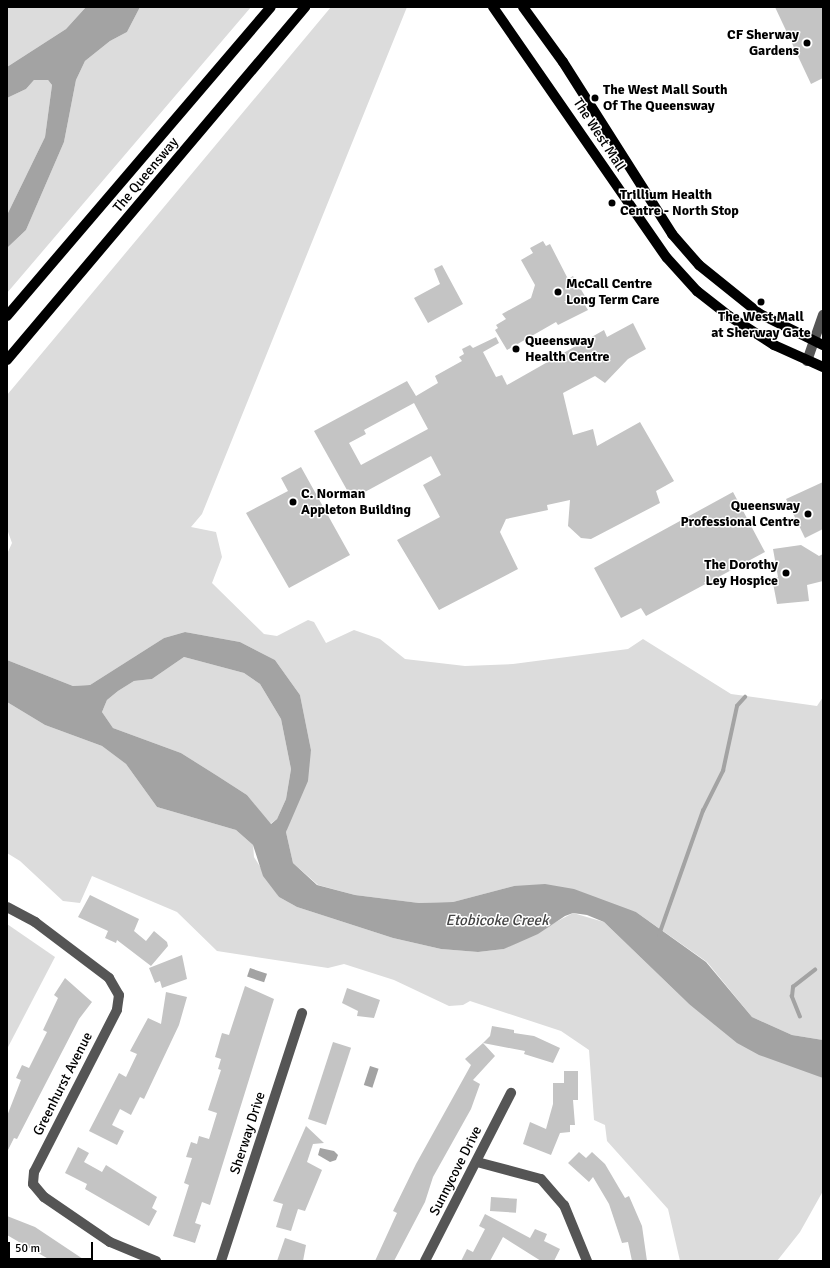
<!DOCTYPE html>
<style>
body{margin:0}
#map{position:relative;width:830px;height:1268px;overflow:hidden;background:#fff;font-family:Signika,sans-serif}
div>[style]{position:absolute}
.green>*{inset:0;background:#dcdcdc}
.water>*{inset:0;background:#a3a3a3;transform-origin:0 0}
.stream>*{height:3.5px;margin:-1.75px;padding:0 1.75px;transform-origin:1.75px;border-radius:1.75px;background:#a3a3a3}
.building>*{inset:0;background:#c4c4c4;transform-origin:0 0}
.minor>*{height:10px;margin:-5px;padding:0 5px;transform-origin:5px;border-radius:5px;background:#555}
.major>*{height:10px;margin:-5px;padding:0 5px;transform-origin:5px;border-radius:5px;background:#000}
.dots>*{width:11px;height:11px;translate:-50% -50%;box-sizing:border-box;border:2px solid #fff;border-radius:50%}
span{translate:-50% -50%;white-space:nowrap;text-align:center;line-height:1.15;-webkit-text-stroke:3px #fff;paint-order:stroke}
.poi-label{font-size:14px;color:#000;font-weight:700}
.right{translate:-100% -50%;text-align:right}
.left{translate:0 -50%;text-align:left}
.street-label{font-size:14px;color:#000}
.water-label{font-size:15px;color:#444;font-style:italic}
.frame{position:absolute;inset:0;border:8px solid #000;pointer-events:none}
.scale{position:absolute;left:8px;top:1242px;width:85px;height:18px;box-sizing:border-box;border:2px solid #000;border-top:0;padding-left:5px;font-size:12px;line-height:14px;white-space:nowrap;color:#000;-webkit-text-stroke:3px #fff;paint-order:stroke}
</style>
<div id="map">
<div class="green">
<div style="clip-path:polygon(7px 7px,86px 7px,66px 29px,7px 67px)"></div>
<div style="clip-path:polygon(140px 7px,251px 7px,7px 293px,7px 248px,26px 230px,64px 142px,76px 80px,85px 61px,110px 41px,127px 32px)"></div>
<div style="clip-path:polygon(331px 7px,407px 7px,202px 514px,191px 527px,216px 532px,222px 557px,212px 583px,264px 634px,277px 636px,308px 620px,314px 622px,326px 643px,354px 630px,380px 639px,405px 659px,465px 666px,513px 664px,628px 649px,643px 639px,731px 694px,817px 706px,823px 697px,823px 1040px,792px 1035px,752px 1017px,707px 962px,636px 912px,514px 886px,453px 902px,419px 903px,355px 895px,318px 885px,293px 863px,286px 832px,311px 750px,300px 695px,275px 660px,240px 642px,185px 632px,164px 638px,90px 685px,73px 686px,7px 660px,7px 554px,12px 543px,7px 529px,7px 395px)"></div>
<div style="clip-path:polygon(34px 80px,48px 80px,52px 85px,45px 137px,7px 215px,7px 98px,26px 89px)"></div>
<div style="clip-path:polygon(184px 657px,244px 673px,260px 684px,281px 719px,291px 769px,286px 799px,277px 819px,270px 824px,247px 795px,216px 775px,181px 753px,113px 728px,102px 712px,107px 700px,118px 691px,134px 681px,152px 679px)"></div>
<div style="clip-path:polygon(7px 702px,45px 725px,102px 746px,126px 764px,157px 807px,236px 830px,253px 845px,254px 857px,279px 897px,297px 907px,393px 938px,441px 949px,478px 952px,504px 949px,573px 913px,604px 922px,689px 1004px,823px 1078px,823px 1191px,800px 1232px,777px 1261px,680px 1261px,668px 1209px,607px 1141px,605px 1125px,594px 1120px,589px 1050px,561px 1031px,470px 1001px,463px 1005px,449px 1006px,394px 980px,344px 964px,328px 968px,217px 951px,177px 912px,92px 876px,80px 903px,63px 901px,20px 861px,7px 853px)"></div>
<div style="clip-path:polygon(7px 924px,55px 957px,7px 1049px)"></div>
</div>
<div class="water">
<div style="clip-path:polygon(86px 7px,140px 7px,127px 32px,110px 41px,85px 61px,76px 80px,64px 142px,26px 230px,7px 248px,7px 215px,45px 137px,52px 85px,48px 80px,34px 80px,26px 89px,7px 98px,7px 67px,66px 29px)"></div>
<div style="clip-path:polygon(evenodd,185px 632px,240px 642px,275px 660px,300px 695px,311px 750px,308px 781px,286px 832px,293px 863px,317px 885px,355px 895px,419px 903px,453px 902px,514px 886px,545px 884px,574px 889px,636px 912px,706px 962px,752px 1017px,792px 1035px,823px 1040px,823px 1078px,759px 1055px,737px 1043px,689px 1004px,604px 922px,587px 915px,573px 913px,565px 916px,538px 934px,504px 949px,478px 952px,441px 949px,393px 938px,297px 907px,279px 897px,263px 876px,253px 845px,236px 830px,157px 807px,126px 764px,102px 746px,45px 725px,7px 702px,7px 660px,73px 686px,90px 685px,164px 638px,185px 632px,184px 657px,244px 673px,260px 684px,281px 719px,291px 769px,286px 799px,277px 819px,271px 824px,247px 795px,216px 775px,181px 753px,113px 728px,102px 712px,107px 700px,118px 691px,134px 681px,152px 679px,184px 657px)"></div>
<div style="left:250px;top:968px;width:18px;height:9px;rotate:19deg"></div>
<div style="left:370px;top:1066px;width:9px;height:20px;rotate:18deg"></div>
<div style="clip-path:polygon(320px 1148px,334px 1151px,338px 1155px,336px 1160px,330px 1162px,318px 1155px)"></div>
</div>
<div class="stream">
<div style="left:659px;top:935px;width:132px;rotate:-70.5deg"></div>
<div style="left:703px;top:811px;width:45px;rotate:-63.4deg"></div>
<div style="left:723px;top:771px;width:66px;rotate:-77.8deg"></div>
<div style="left:737px;top:706px;width:12px;rotate:-48deg"></div>
<div style="left:800px;top:1017px;width:22px;rotate:-112deg"></div>
<div style="left:792px;top:997px;width:10px;rotate:-84deg"></div>
<div style="left:793px;top:987px;width:28px;rotate:-38deg"></div>
</div>
<div class="building">
<div style="clip-path:polygon(775px 7px,823px 7px,823px 78px,811px 84px)"></div>
<div style="clip-path:polygon(543px 241px,546px 246px,550px 244px,568px 279px,573px 276px,589px 303px,585px 305px,588px 310px,558px 325px,556px 322px,507px 350px,495px 330px,498px 328px,496px 325px,506px 319px,502px 314px,531px 298px,535px 285px,521px 260px,533px 253px,530px 248px)"></div>
<div style="clip-path:polygon(442px 265px,463px 304px,428px 323px,414px 298px,440px 284px,434px 269px)"></div>
<div style="clip-path:polygon(evenodd,633px 323px,646px 349px,628px 359px,605px 383px,595px 376px,563px 393px,573px 435px,593px 429px,597px 446px,640px 422px,674px 481px,656px 491px,660px 503px,591px 539px,581px 538px,568px 526px,570px 500px,547px 505px,548px 510px,506px 519px,500px 532px,518px 569px,439px 610px,397px 540px,440px 517px,423px 485px,441px 475px,431px 456px,352px 499px,314px 431px,407px 381px,416px 396px,438px 383px,435px 376px,462px 361px,459px 357px,464px 354px,462px 349px,470px 345px,473px 348px,496px 337px,499px 343px,483px 352px,496px 377px,502px 375px,507px 385px,604px 330px,607px 337px,633px 323px,414px 403px,428px 429px,361px 465px,349px 443px,366px 434px,364px 430px,414px 403px)"></div>
<div style="clip-path:polygon(301px 467px,350px 555px,289px 588px,246px 513px,288px 491px,281px 478px)"></div>
<div style="clip-path:polygon(823px 482px,823px 529px,805px 538px,786px 499px)"></div>
<div style="clip-path:polygon(733px 492px,765px 552px,646px 616px,641px 608px,621px 618px,594px 568px)"></div>
<div style="clip-path:polygon(801px 545px,819px 556px,823px 554px,823px 581px,807px 585px,809px 601px,777px 604px,772px 578px,778px 577px,773px 549px)"></div>
<div style="clip-path:polygon(90px 895px,139px 919px,134px 931px,146px 941px,154px 931px,167px 942px,168px 946px,151px 966px,117px 940px,116px 943px,105px 938px,108px 931px,78px 917px)"></div>
<div style="clip-path:polygon(182px 955px,187px 979px,162px 988px,160px 981px,155px 983px,149px 968px)"></div>
<div style="clip-path:polygon(65px 978px,92px 1002px,79px 1019px,17px 1139px,14px 1138px,7px 1152px,7px 1116px,21px 1080px,16px 1078px,22px 1065px,29px 1068px,47px 1032px,43px 1030px,58px 998px,54px 995px)"></div>
<div style="clip-path:polygon(245px 986px,274px 999px,210px 1205px,202px 1202px,195px 1223px,201px 1225px,195px 1243px,173px 1236px,189px 1185px,184px 1183px,192px 1158px,186px 1157px,191px 1142px,197px 1144px,199px 1136px,209px 1139px,217px 1113px,208px 1110px,221px 1070px,218px 1069px,221px 1059px,215px 1057px,222px 1033px,229px 1035px)"></div>
<div style="clip-path:polygon(347px 988px,380px 1000px,374px 1018px,357px 1016px,358px 1011px,342px 1003px)"></div>
<div style="clip-path:polygon(166px 992px,187px 997px,179px 1025px,144px 1099px,140px 1097px,131px 1115px,120px 1109px,112px 1125px,124px 1131px,117px 1145px,89px 1131px,119px 1073px,126px 1077px,137px 1054px,130px 1051px,148px 1018px,161px 1024px)"></div>
<div style="clip-path:polygon(492px 1026px,514px 1030px,514px 1033px,534px 1036px,560px 1048px,553px 1063px,524px 1054px,525px 1051px,483px 1043px,490px 1036px)"></div>
<div style="left:333px;top:1042px;width:19px;height:81px;rotate:18deg"></div>
<div style="clip-path:polygon(483px 1043px,495px 1056px,473px 1080px,480px 1084px,471px 1109px,433px 1177px,425px 1202px,394px 1261px,375px 1261px,397px 1213px,393px 1211px,416px 1164px,471px 1065px,465px 1059px)"></div>
<div style="clip-path:polygon(564px 1071px,578px 1071px,578px 1100px,573px 1100px,575px 1125px,570px 1125px,570px 1132px,560px 1133px,551px 1155px,523px 1144px,530px 1122px,546px 1129px,553px 1104px,553px 1083px,564px 1083px)"></div>
<div style="clip-path:polygon(306px 1126px,324px 1143px,313px 1144px,307px 1162px,322px 1170px,305px 1211px,298px 1209px,291px 1231px,276px 1227px,283px 1204px,273px 1201px)"></div>
<div style="clip-path:polygon(78px 1147px,89px 1153px,84px 1162px,102px 1172px,106px 1165px,157px 1197px,152px 1208px,157px 1211px,149px 1226px,85px 1189px,87px 1184px,65px 1173px)"></div>
<div style="clip-path:polygon(579px 1152px,586px 1158px,592px 1152px,605px 1164px,625px 1198px,629px 1196px,642px 1226px,647px 1261px,632px 1261px,628px 1242px,622px 1243px,609px 1204px,593px 1177px,589px 1182px,568px 1163px)"></div>
<div style="left:491px;top:1197px;width:26px;height:14px;rotate:4deg"></div>
<div style="clip-path:polygon(485px 1214px,530px 1238px,535px 1229px,547px 1234px,544px 1241px,560px 1249px,554px 1261px,541px 1261px,503px 1237px,490px 1261px,461px 1261px,467px 1249px,473px 1252px,485px 1229px,479px 1226px)"></div>
<div style="clip-path:polygon(7px 1216px,35px 1227px,86px 1261px,52px 1261px,19px 1242px,7px 1235px)"></div>
<div style="clip-path:polygon(285px 1238px,306px 1245px,303px 1261px,277px 1261px)"></div>
</div>
<div class="minor">
<div style="left:807px;top:361px;width:49px;rotate:-70.8deg"></div>
<div style="left:7px;top:907px;width:32px;rotate:28deg"></div>
<div style="left:35px;top:922px;width:93px;rotate:37.1deg"></div>
<div style="left:109px;top:978px;width:20px;rotate:60deg"></div>
<div style="left:119px;top:995px;width:15px;rotate:98deg"></div>
<div style="left:117px;top:1010px;width:182px;rotate:117.1deg"></div>
<div style="left:34px;top:1172px;width:12px;rotate:95deg"></div>
<div style="left:33px;top:1184px;width:17px;rotate:50deg"></div>
<div style="left:44px;top:1197px;width:80px;rotate:34.3deg"></div>
<div style="left:110px;top:1242px;width:50px;rotate:22.4deg"></div>
<div style="left:477px;top:1162px;width:66px;rotate:14.9deg"></div>
<div style="left:541px;top:1179px;width:35px;rotate:49deg"></div>
<div style="left:564px;top:1205px;width:61px;rotate:67.7deg"></div>
<div style="left:221px;top:1261px;width:261px;rotate:-71.9deg"></div>
<div style="left:425px;top:1261px;width:189px;rotate:-62.9deg"></div>
</div>
<div class="major">
<div style="left:493px;top:7px;width:305px;rotate:55.3deg"></div>
<div style="left:667px;top:258px;width:45px;rotate:47.7deg"></div>
<div style="left:697px;top:291px;width:41px;rotate:38deg"></div>
<div style="left:729px;top:316px;width:54px;rotate:32.8deg"></div>
<div style="left:774px;top:345px;width:54px;rotate:24.2deg"></div>
<div style="left:523px;top:7px;width:68px;rotate:54deg"></div>
<div style="left:563px;top:62px;width:204px;rotate:57.6deg"></div>
<div style="left:672px;top:234px;width:41px;rotate:48.9deg"></div>
<div style="left:699px;top:265px;width:78px;rotate:38.8deg"></div>
<div style="left:760px;top:314px;width:70px;rotate:26.2deg"></div>
<div style="left:7px;top:316px;width:406px;rotate:-49.5deg"></div>
<div style="left:7px;top:360px;width:462px;rotate:-49.8deg"></div>
</div>
<div class="dots">
<div style="left:807px;top:43px;background:#000"></div>
<div style="left:595px;top:98px;background:#000"></div>
<div style="left:612px;top:203px;background:#000"></div>
<div style="left:558px;top:292px;background:#000"></div>
<div style="left:761px;top:302px;background:#000"></div>
<div style="left:516px;top:349px;background:#000"></div>
<div style="left:293px;top:502px;background:#000"></div>
<div style="left:808px;top:514px;background:#000"></div>
<div style="left:786px;top:573px;background:#000"></div>
</div>
<div class="poi-label">
<span class="right" style="left:799px;top:43px">CF Sherway<br>Gardens</span>
<span class="left" style="left:603px;top:98px">The West Mall South<br>Of The Queensway</span>
<span class="left" style="left:620px;top:203px">Trillium Health<br>Centre - North Stop</span>
<span class="left" style="left:566px;top:292px">McCall Centre<br>Long Term Care</span>
<span style="left:761px;top:325px">The West Mall<br>at Sherway Gate</span>
<span class="left" style="left:525px;top:349px">Queensway<br>Health Centre</span>
<span class="left" style="left:301px;top:502px">C. Norman<br>Appleton Building</span>
<span class="right" style="left:800px;top:514px">Queensway<br>Professional Centre</span>
<span class="right" style="left:778px;top:573px">The Dorothy<br>Ley Hospice</span>
</div>
<div class="street-label">
<span style="left:599px;top:135px;rotate:57deg">The West Mall</span>
<span style="left:146px;top:175px;rotate:-50deg">The Queensway</span>
<span style="left:63px;top:1084px;rotate:-63deg">Greenhurst Avenue</span>
<span style="left:248px;top:1133px;rotate:-72deg">Sherway Drive</span>
<span style="left:456px;top:1171px;rotate:-63deg">Sunnycove Drive</span>
</div>
<div class="water-label">
<span style="left:497px;top:921px">Etobicoke Creek</span>
</div>
<div class="frame"></div>
<div class="scale">50 m</div>
</div>
